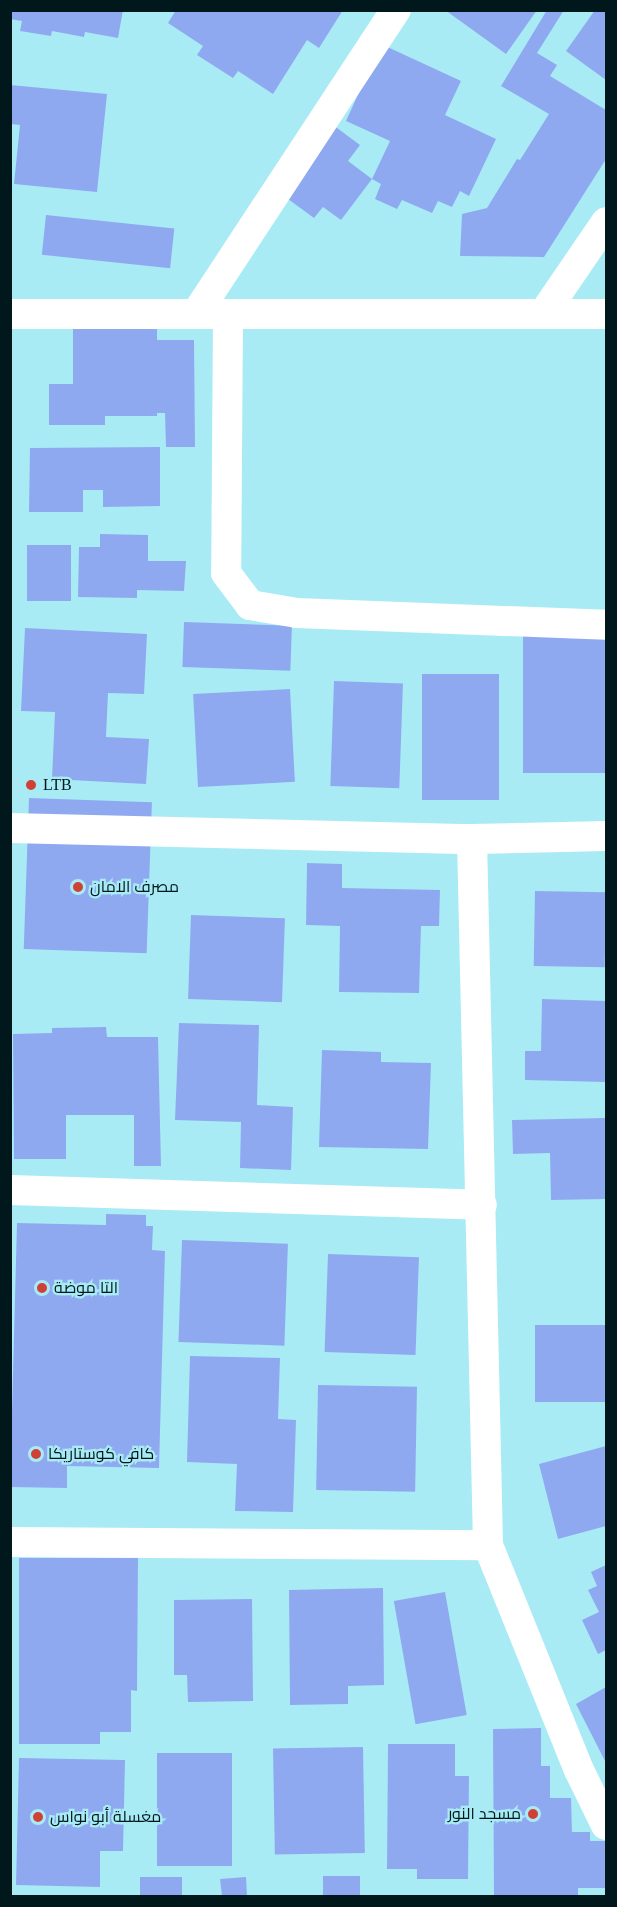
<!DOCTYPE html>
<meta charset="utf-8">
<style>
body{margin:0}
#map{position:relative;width:617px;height:1907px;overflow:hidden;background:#a9ebf5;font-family:"Times New Roman",Cairo,serif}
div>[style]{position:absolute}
.building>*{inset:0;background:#8fa9f1;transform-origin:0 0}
.street>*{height:30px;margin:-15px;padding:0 15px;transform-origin:15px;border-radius:15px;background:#fff}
.dots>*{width:16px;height:16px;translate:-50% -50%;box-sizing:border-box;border:3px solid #a9ebf5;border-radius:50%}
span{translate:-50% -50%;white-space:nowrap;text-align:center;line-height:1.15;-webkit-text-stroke:4.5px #a9ebf5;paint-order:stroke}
.poi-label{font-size:16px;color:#00181c}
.left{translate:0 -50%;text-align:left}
.right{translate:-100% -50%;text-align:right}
.frame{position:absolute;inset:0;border:12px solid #00181c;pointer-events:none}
</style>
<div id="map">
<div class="building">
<div style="clip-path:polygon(10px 10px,123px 10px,118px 38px,85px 32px,84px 37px,52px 31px,51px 36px,20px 31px,22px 21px,10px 19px)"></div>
<div style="clip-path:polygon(176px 10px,343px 10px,319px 48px,307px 40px,273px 94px,238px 71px,233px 78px,197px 55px,203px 46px,168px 23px)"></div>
<div style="clip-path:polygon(445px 10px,537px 10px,506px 54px)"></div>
<div style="clip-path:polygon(547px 10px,564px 10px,537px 53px,557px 65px,550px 76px,606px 110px,606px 159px,544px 257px,460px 256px,462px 214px,487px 208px,517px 159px,520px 160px,549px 114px,501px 86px)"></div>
<div style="clip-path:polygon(595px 10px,606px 10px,606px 80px,566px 51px)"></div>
<div style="clip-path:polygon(381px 44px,461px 81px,445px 115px,496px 139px,469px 196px,460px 191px,452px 207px,438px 201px,432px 213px,402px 200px,397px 209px,375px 199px,381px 184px,372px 179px,390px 141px,346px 121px)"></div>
<div style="clip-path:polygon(10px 85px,107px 94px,97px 192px,14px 184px,20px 125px,10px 124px)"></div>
<div style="clip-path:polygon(325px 119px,360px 145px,348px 161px,372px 179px,341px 220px,323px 207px,314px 218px,273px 188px)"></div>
<div style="left:46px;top:215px;width:129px;height:40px;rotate:6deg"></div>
<div style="clip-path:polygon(73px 324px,157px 324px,157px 340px,194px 340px,195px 447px,166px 447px,165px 413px,157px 413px,157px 416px,105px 416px,105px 425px,49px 425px,49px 384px,73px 384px)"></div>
<div style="clip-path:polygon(160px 447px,160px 506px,103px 507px,103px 490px,83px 490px,83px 512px,29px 512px,30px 448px)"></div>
<div style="clip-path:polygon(100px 534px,148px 535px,148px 561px,186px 561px,184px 591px,137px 590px,137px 598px,78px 597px,79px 547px,100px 547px)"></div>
<div style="left:27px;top:545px;width:44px;height:56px"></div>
<div style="left:184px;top:622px;width:108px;height:45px;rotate:2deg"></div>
<div style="left:523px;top:626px;width:82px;height:147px"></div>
<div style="clip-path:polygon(25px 628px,147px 634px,144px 694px,108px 693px,106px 737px,149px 739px,146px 784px,52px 779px,55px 712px,21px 711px)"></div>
<div style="left:422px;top:674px;width:77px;height:126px"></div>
<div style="left:334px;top:681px;width:69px;height:105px;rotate:2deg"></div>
<div style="left:290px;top:689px;width:93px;height:97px;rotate:87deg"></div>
<div style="left:29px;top:798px;width:123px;height:151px;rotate:2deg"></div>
<div style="clip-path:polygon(307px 863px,342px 864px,342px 888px,440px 890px,439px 926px,421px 926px,419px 993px,339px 992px,340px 926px,306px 925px)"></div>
<div style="left:535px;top:891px;width:71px;height:75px;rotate:1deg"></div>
<div style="left:191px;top:915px;width:94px;height:84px;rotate:2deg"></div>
<div style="clip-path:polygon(542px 999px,606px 1001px,606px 1082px,525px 1080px,525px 1051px,541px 1051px)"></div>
<div style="clip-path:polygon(179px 1023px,259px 1025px,257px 1105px,293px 1107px,291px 1170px,240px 1168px,241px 1122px,175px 1120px)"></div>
<div style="clip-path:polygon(106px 1027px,107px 1037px,158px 1037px,161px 1166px,134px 1166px,134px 1115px,66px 1115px,66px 1159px,14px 1159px,13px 1034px,52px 1033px,52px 1028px)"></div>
<div style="clip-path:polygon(322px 1050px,381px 1052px,381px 1062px,431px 1063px,428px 1149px,319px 1147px)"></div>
<div style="clip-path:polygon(606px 1118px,606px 1199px,551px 1200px,550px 1153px,513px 1154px,512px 1120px)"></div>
<div style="clip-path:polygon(106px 1214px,146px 1215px,146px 1226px,153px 1226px,152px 1250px,165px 1251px,159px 1468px,67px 1466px,67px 1488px,10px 1487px,17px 1223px,106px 1225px)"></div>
<div style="left:182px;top:1240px;width:106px;height:102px;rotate:2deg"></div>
<div style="left:328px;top:1254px;width:91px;height:98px;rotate:2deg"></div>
<div style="left:606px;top:1325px;width:77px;height:71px;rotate:90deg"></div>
<div style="clip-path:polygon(190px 1356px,280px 1358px,278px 1419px,296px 1420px,293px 1512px,235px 1511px,237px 1464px,187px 1462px)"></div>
<div style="left:318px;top:1385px;width:99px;height:105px;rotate:1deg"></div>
<div style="clip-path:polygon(606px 1446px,606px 1526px,558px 1539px,539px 1464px)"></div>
<div style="clip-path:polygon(19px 1558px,138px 1558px,137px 1691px,131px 1690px,131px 1732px,100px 1732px,100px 1744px,19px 1744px)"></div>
<div style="clip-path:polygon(606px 1565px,606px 1650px,598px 1654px,582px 1620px,599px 1612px,588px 1590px,597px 1586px,591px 1572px)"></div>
<div style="clip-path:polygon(383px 1588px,384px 1685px,348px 1686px,348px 1704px,290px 1705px,289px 1590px)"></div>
<div style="left:445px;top:1592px;width:125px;height:52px;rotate:80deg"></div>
<div style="clip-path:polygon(252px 1599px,253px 1701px,188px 1702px,187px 1675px,174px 1675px,174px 1600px)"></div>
<div style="clip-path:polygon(606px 1687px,606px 1763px,576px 1704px)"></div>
<div style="clip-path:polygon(541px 1728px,541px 1766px,550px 1766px,550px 1798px,571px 1798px,572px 1832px,590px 1832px,590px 1841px,605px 1841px,605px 1888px,578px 1888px,578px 1896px,494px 1896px,493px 1729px)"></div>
<div style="clip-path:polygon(388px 1744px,455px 1744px,455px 1776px,469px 1776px,468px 1879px,417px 1879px,417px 1869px,387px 1869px)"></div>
<div style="left:363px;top:1747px;width:106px;height:90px;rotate:89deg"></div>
<div style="left:157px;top:1753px;width:75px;height:113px"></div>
<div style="clip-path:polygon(19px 1758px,125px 1760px,123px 1851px,100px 1851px,100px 1887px,16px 1885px)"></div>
<div style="left:323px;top:1876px;width:37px;height:20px"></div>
<div style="left:140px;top:1877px;width:42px;height:19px"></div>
<div style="clip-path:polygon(246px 1877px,247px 1896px,222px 1896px,220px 1879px)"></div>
</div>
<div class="street">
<div style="left:544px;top:313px;width:110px;rotate:-55.7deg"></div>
<div style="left:10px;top:314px;width:596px"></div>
<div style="left:196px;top:314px;width:364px;rotate:-56.7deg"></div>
<div style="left:228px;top:314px;width:259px;rotate:90.4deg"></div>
<div style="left:226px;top:573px;width:40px;rotate:53deg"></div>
<div style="left:250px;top:605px;width:48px;rotate:9.7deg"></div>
<div style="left:297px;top:613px;width:309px;rotate:2.2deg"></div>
<div style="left:10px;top:828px;width:462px;rotate:1.4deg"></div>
<div style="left:472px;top:839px;width:134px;rotate:-1.3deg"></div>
<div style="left:472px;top:839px;width:706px;rotate:88.7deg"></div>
<div style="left:488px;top:1545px;width:243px;rotate:68deg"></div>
<div style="left:579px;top:1770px;width:61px;rotate:63.9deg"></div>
<div style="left:10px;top:1190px;width:472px;rotate:1.8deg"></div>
<div style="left:10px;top:1542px;width:478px;rotate:0.4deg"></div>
</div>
<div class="dots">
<div style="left:31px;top:785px;background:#cf4136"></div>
<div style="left:78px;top:887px;background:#cf4136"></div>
<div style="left:42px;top:1288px;background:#cf4136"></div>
<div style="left:36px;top:1454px;background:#cf4136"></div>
<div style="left:533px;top:1814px;background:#cf4136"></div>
<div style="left:38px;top:1817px;background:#cf4136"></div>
</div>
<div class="poi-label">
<span class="left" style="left:43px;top:785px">LTB</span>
<span class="left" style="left:90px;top:887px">مصرف الامان</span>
<span class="left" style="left:54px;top:1288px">التا موضة</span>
<span class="left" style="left:48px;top:1454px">كافي كوستاريكا</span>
<span class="right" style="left:521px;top:1814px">مسجد النور</span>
<span class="left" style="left:50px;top:1817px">مغسلة أبو نواس</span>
</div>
<div class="frame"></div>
</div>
